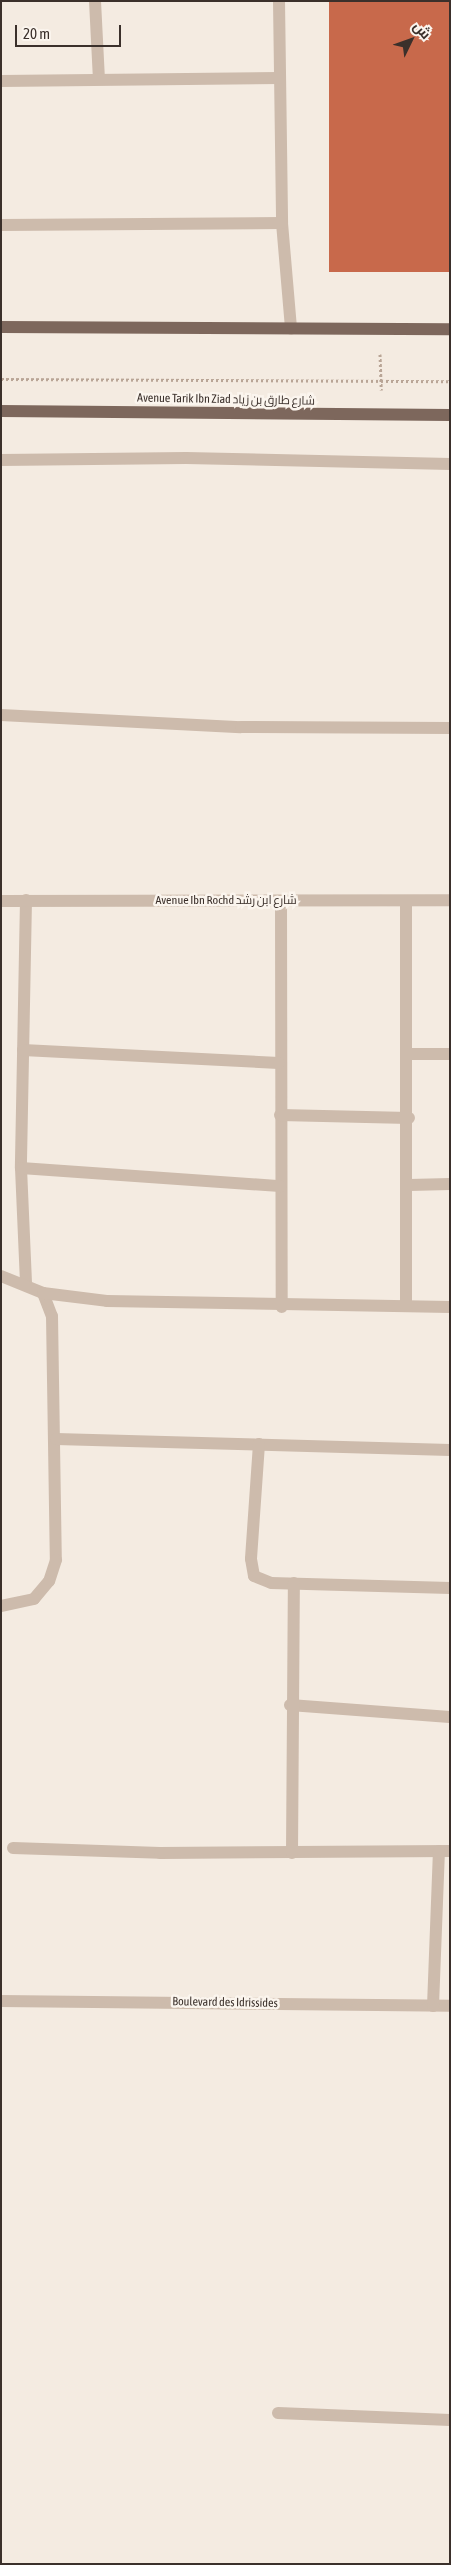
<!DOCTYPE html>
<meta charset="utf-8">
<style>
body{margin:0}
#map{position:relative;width:451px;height:2565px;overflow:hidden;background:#f4ebe1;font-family:"Asap Condensed",Cairo,sans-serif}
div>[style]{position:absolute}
.building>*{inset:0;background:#c8694b;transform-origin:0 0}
.path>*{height:3px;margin-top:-1.5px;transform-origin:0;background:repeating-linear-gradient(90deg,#b9a596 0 2.5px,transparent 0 5px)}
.minor>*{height:12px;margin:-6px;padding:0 6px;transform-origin:6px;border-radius:6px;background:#cdbbac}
.major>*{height:12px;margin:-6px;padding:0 6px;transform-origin:6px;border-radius:6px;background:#7d675c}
span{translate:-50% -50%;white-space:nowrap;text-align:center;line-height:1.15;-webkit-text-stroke:5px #fbf5ee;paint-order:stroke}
.street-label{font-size:12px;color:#3b302b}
.frame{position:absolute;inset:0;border:2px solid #3b302b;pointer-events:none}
.north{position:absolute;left:386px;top:15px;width:50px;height:50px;-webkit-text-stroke:4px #fbf5ee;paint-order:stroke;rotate:48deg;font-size:14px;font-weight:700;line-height:20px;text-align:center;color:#3b302b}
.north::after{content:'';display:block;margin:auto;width:18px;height:22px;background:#3b302b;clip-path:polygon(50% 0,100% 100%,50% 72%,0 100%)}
.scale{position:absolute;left:15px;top:25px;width:106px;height:22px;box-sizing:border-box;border:2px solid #3b302b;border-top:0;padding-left:6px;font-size:15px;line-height:18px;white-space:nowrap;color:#3b302b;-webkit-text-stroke:4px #fbf5ee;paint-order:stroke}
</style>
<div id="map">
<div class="building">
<div style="left:329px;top:1px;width:121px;height:271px"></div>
</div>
<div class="path">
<div style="left:380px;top:354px;width:36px;rotate:88deg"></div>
<div style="left:1px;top:379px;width:449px;rotate:0.3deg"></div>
</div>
<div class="minor">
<div style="left:95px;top:1px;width:78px;rotate:87.1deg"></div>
<div style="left:279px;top:1px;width:222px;rotate:89.2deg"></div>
<div style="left:282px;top:223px;width:106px;rotate:85.1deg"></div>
<div style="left:1px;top:81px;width:278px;rotate:-0.6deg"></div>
<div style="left:1px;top:225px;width:281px;rotate:-0.4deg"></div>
<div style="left:1px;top:460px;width:185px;rotate:-0.6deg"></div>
<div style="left:186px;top:458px;width:264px;rotate:1.3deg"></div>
<div style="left:1px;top:715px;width:240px;rotate:2.9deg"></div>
<div style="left:241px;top:727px;width:209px;rotate:0.3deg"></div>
<div style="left:26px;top:900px;width:268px;rotate:91.1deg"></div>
<div style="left:21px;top:1168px;width:115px;rotate:87.5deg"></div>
<div style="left:1px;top:901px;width:449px;rotate:-0.1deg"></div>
<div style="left:281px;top:902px;width:405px;rotate:89.9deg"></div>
<div style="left:23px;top:1050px;width:256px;rotate:2.9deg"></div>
<div style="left:408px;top:1054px;width:42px"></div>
<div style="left:280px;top:1115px;width:129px;rotate:1.3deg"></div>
<div style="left:21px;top:1168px;width:260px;rotate:4deg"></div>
<div style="left:409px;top:1185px;width:41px;rotate:-1.4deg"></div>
<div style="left:1px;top:1276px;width:45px;rotate:22deg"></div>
<div style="left:43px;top:1293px;width:25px;rotate:69deg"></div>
<div style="left:52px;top:1316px;width:244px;rotate:89.1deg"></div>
<div style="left:56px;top:1560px;width:22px;rotate:108deg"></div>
<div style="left:49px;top:1581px;width:23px;rotate:130deg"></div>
<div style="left:34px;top:1599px;width:34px;rotate:168deg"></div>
<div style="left:43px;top:1293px;width:64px;rotate:7.1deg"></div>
<div style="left:107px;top:1301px;width:343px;rotate:1deg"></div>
<div style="left:406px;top:1306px;width:405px;rotate:-90deg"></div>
<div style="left:56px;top:1439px;width:394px;rotate:1.6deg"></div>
<div style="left:259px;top:1444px;width:115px;rotate:94deg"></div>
<div style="left:251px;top:1559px;width:17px;rotate:80deg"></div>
<div style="left:254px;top:1576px;width:18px;rotate:22deg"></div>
<div style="left:271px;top:1583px;width:179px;rotate:1.6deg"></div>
<div style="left:290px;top:1705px;width:160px;rotate:4.3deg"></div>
<div style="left:13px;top:1848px;width:147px;rotate:1.9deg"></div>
<div style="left:160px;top:1853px;width:290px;rotate:-0.4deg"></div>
<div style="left:292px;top:1853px;width:270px;rotate:-89.6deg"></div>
<div style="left:1px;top:2001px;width:449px;rotate:0.6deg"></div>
<div style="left:433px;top:2006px;width:155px;rotate:-87.8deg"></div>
<div style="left:278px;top:2413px;width:172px;rotate:2.3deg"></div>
</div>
<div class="major">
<div style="left:1px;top:327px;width:449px;rotate:0.3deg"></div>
<div style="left:1px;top:411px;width:449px;rotate:0.5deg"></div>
</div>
<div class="street-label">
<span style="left:226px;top:400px;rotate:1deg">Avenue Tarik Ibn Ziad شارع طارق بن زياد</span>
<span style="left:226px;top:901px">Avenue Ibn Rochd شارع ابن رشد</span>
<span style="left:225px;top:2003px;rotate:1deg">Boulevard des Idrissides</span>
</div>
<div class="frame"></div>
<div class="north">ش</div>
<div class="scale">20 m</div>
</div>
